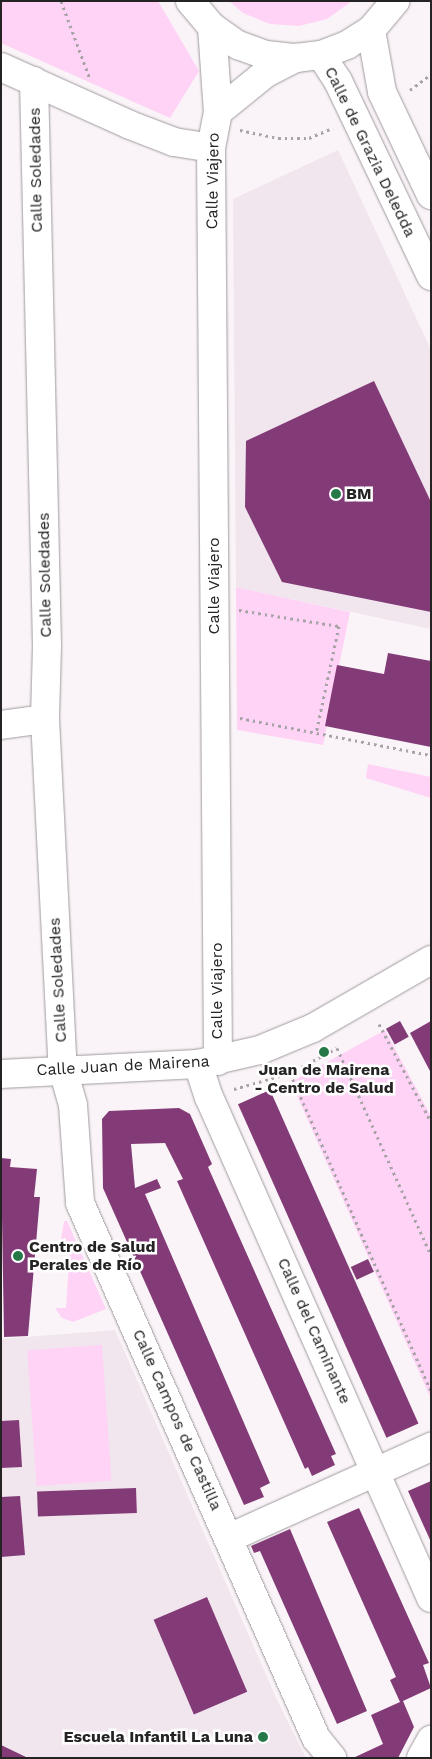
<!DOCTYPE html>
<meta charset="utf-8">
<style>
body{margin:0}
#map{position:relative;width:432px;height:1759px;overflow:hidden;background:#faf4f8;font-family:"Work Sans",sans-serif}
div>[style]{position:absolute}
.built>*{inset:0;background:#f1e5ee}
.green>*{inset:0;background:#ffd3f5;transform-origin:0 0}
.building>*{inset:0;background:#823b76;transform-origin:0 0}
.path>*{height:3px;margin-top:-1.5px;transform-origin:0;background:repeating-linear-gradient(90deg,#a7a3a6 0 2.5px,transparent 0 6.5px)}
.roads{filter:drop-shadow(0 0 1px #9f9a9e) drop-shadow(0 0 1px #9f9a9e)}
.minor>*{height:28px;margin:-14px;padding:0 14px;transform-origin:14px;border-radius:14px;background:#fff}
.dots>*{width:14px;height:14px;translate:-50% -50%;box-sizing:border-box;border:2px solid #fff;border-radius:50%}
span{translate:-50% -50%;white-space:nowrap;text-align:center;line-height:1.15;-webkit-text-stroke:5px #fff;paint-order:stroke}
.street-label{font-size:16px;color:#252324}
.poi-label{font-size:16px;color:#252324;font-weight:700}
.left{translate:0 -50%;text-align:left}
.right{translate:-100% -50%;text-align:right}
.frame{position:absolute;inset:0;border:2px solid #252324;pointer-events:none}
</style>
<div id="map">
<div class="built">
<div style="clip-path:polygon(338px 150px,431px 350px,431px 629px,236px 587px,233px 199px)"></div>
<div style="clip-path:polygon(115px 1330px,278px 1702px,306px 1758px,1px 1758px,1px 1339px)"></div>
</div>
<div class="green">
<div style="clip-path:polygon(1px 1px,158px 1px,199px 71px,170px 118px,1px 43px)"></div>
<div style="clip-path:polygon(229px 1px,352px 1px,327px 19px,299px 26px,270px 24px,243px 13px)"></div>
<div style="clip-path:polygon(236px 587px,350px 612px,323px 745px,237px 730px)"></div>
<div style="clip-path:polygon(368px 764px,431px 777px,431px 798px,366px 778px)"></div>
<div style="clip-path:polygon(385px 1030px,431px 1116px,431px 1399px,291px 1082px)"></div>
<div style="clip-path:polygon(64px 1221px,67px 1221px,106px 1309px,73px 1322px,62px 1318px,55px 1308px,66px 1308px,70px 1247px,60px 1246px)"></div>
<div style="left:102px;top:1345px;width:136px;height:75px;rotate:86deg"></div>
</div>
<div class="building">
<div style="clip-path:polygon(374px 381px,431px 502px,431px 612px,282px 582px,245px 507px,246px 441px)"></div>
<div style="clip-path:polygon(388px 653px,431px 661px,431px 747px,325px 726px,337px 665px,384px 674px)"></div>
<div style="left:400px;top:1021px;width:18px;height:16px;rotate:61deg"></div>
<div style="clip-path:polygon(431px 1021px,431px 1073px,410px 1033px)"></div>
<div style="left:270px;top:1090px;width:365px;height:35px;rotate:66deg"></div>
<div style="clip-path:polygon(179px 1108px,190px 1114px,212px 1164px,208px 1167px,336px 1454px,331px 1456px,335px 1465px,312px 1476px,308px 1467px,305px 1469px,177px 1181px,183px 1179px,165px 1143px,131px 1144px,135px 1188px,157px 1179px,161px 1188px,145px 1194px,270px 1483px,260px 1488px,264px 1497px,244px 1505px,103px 1188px,102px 1119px,109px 1111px)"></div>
<div style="clip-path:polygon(1px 1158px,11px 1159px,10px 1167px,37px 1169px,34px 1197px,40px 1197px,28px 1336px,4px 1337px)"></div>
<div style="left:368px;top:1259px;width:14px;height:19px;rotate:65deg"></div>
<div style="clip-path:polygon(19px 1420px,22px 1467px,1px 1468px,1px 1421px)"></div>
<div style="clip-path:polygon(431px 1481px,431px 1542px,408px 1491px)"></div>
<div style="left:136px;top:1488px;width:25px;height:99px;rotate:88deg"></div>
<div style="clip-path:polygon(20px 1496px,25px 1555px,1px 1557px,1px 1497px)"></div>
<div style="clip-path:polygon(359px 1508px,429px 1663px,423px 1665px,431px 1688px,403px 1701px,414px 1727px,398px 1758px,353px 1758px,383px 1744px,371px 1715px,400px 1702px,390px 1680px,396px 1677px,327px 1522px)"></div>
<div style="clip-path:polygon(290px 1529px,367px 1711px,337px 1724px,260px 1551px,254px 1553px,251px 1546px)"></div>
<div style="left:207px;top:1597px;width:103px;height:58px;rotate:67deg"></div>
<div style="clip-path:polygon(1px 1745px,28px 1758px,1px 1758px)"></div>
</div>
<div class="path">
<div style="left:61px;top:1px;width:83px;rotate:69.6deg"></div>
<div style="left:410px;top:90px;width:26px;rotate:-37deg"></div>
<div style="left:240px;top:130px;width:39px;rotate:12deg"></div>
<div style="left:278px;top:138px;width:31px"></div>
<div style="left:309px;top:138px;width:26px;rotate:-23deg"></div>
<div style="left:239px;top:610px;width:101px;rotate:9.1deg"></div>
<div style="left:339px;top:626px;width:109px;rotate:102.1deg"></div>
<div style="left:240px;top:718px;width:195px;rotate:11deg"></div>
<div style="left:379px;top:1024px;width:111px;rotate:62deg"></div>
<div style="left:290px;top:1073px;width:348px;rotate:66.1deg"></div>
<div style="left:234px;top:1089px;width:58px;rotate:-15.9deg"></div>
<div style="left:290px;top:1073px;width:53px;rotate:-28deg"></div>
<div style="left:337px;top:1048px;width:227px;rotate:65.6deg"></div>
</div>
<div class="roads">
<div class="minor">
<div style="left:190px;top:1px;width:34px;rotate:50deg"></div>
<div style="left:212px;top:27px;width:32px;rotate:35deg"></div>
<div style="left:238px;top:45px;width:30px;rotate:20deg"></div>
<div style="left:266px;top:55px;width:30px;rotate:6deg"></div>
<div style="left:296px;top:58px;width:25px;rotate:-7deg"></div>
<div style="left:321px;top:55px;width:28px;rotate:-21deg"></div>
<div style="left:347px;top:45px;width:28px;rotate:-32deg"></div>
<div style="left:371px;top:30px;width:38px;rotate:-50deg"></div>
<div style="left:212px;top:27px;width:85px;rotate:86deg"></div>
<div style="left:218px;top:112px;width:62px;rotate:-39.1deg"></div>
<div style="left:266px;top:73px;width:34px;rotate:-27deg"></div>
<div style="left:371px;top:30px;width:63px;rotate:79.9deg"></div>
<div style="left:382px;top:92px;width:114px;rotate:64.6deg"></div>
<div style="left:321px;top:55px;width:31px;rotate:57deg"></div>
<div style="left:338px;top:81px;width:216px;rotate:64.5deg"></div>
<div style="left:1px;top:67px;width:141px;rotate:24.2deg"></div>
<div style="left:130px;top:125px;width:47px;rotate:21.1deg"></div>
<div style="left:174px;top:142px;width:37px;rotate:9deg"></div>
<div style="left:34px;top:81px;width:565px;rotate:88.68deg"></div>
<div style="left:47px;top:646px;width:73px;rotate:91.6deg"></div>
<div style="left:45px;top:719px;width:351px;rotate:87.1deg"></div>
<div style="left:63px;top:1070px;width:36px;rotate:74deg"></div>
<div style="left:73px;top:1105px;width:98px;rotate:85.9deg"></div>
<div style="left:80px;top:1203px;width:585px;rotate:66.2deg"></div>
<div style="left:316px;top:1738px;width:26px;rotate:51deg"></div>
<div style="left:1px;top:725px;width:44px;rotate:-7.8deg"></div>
<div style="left:218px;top:1061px;width:913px;rotate:-90.44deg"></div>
<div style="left:211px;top:148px;width:37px;rotate:-79deg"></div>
<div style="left:198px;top:1064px;width:35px;rotate:72deg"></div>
<div style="left:209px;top:1097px;width:548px;rotate:66.1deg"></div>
<div style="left:1px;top:1074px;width:197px;rotate:-2.9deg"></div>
<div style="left:198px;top:1064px;width:64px;rotate:-12.7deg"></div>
<div style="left:260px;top:1050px;width:57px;rotate:-22.5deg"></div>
<div style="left:313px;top:1028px;width:136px;rotate:-30deg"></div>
<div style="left:229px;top:1538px;width:222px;rotate:-24.3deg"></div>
<div style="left:421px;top:1758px;width:21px;rotate:-61deg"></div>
</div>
</div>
<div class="dots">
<div style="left:336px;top:494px;background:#277849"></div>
<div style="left:324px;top:1052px;background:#277849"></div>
<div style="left:18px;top:1256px;background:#277849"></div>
<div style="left:263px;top:1737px;background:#277849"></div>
</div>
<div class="street-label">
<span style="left:370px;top:152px;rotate:64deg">Calle de Grazia Deledda</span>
<span style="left:36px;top:170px;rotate:-91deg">Calle Soledades</span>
<span style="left:213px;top:181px;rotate:-89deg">Calle Viajero</span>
<span style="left:45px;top:575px;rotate:-91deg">Calle Soledades</span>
<span style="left:214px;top:586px;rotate:-90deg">Calle Viajero</span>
<span style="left:58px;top:980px;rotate:-93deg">Calle Soledades</span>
<span style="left:217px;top:991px;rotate:-90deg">Calle Viajero</span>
<span style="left:123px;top:1066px;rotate:-3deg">Calle Juan de Mairena</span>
<span style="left:314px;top:1331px;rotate:66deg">Calle del Caminante</span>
<span style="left:177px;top:1420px;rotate:66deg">Calle Campos de Castilla</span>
</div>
<div class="poi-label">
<span class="left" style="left:346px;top:494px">BM</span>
<span style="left:324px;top:1079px">Juan de Mairena<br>- Centro de Salud</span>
<span class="left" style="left:29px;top:1256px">Centro de Salud<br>Perales de Río</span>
<span class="right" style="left:253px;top:1737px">Escuela Infantil La Luna</span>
</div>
<div class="frame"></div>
</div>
